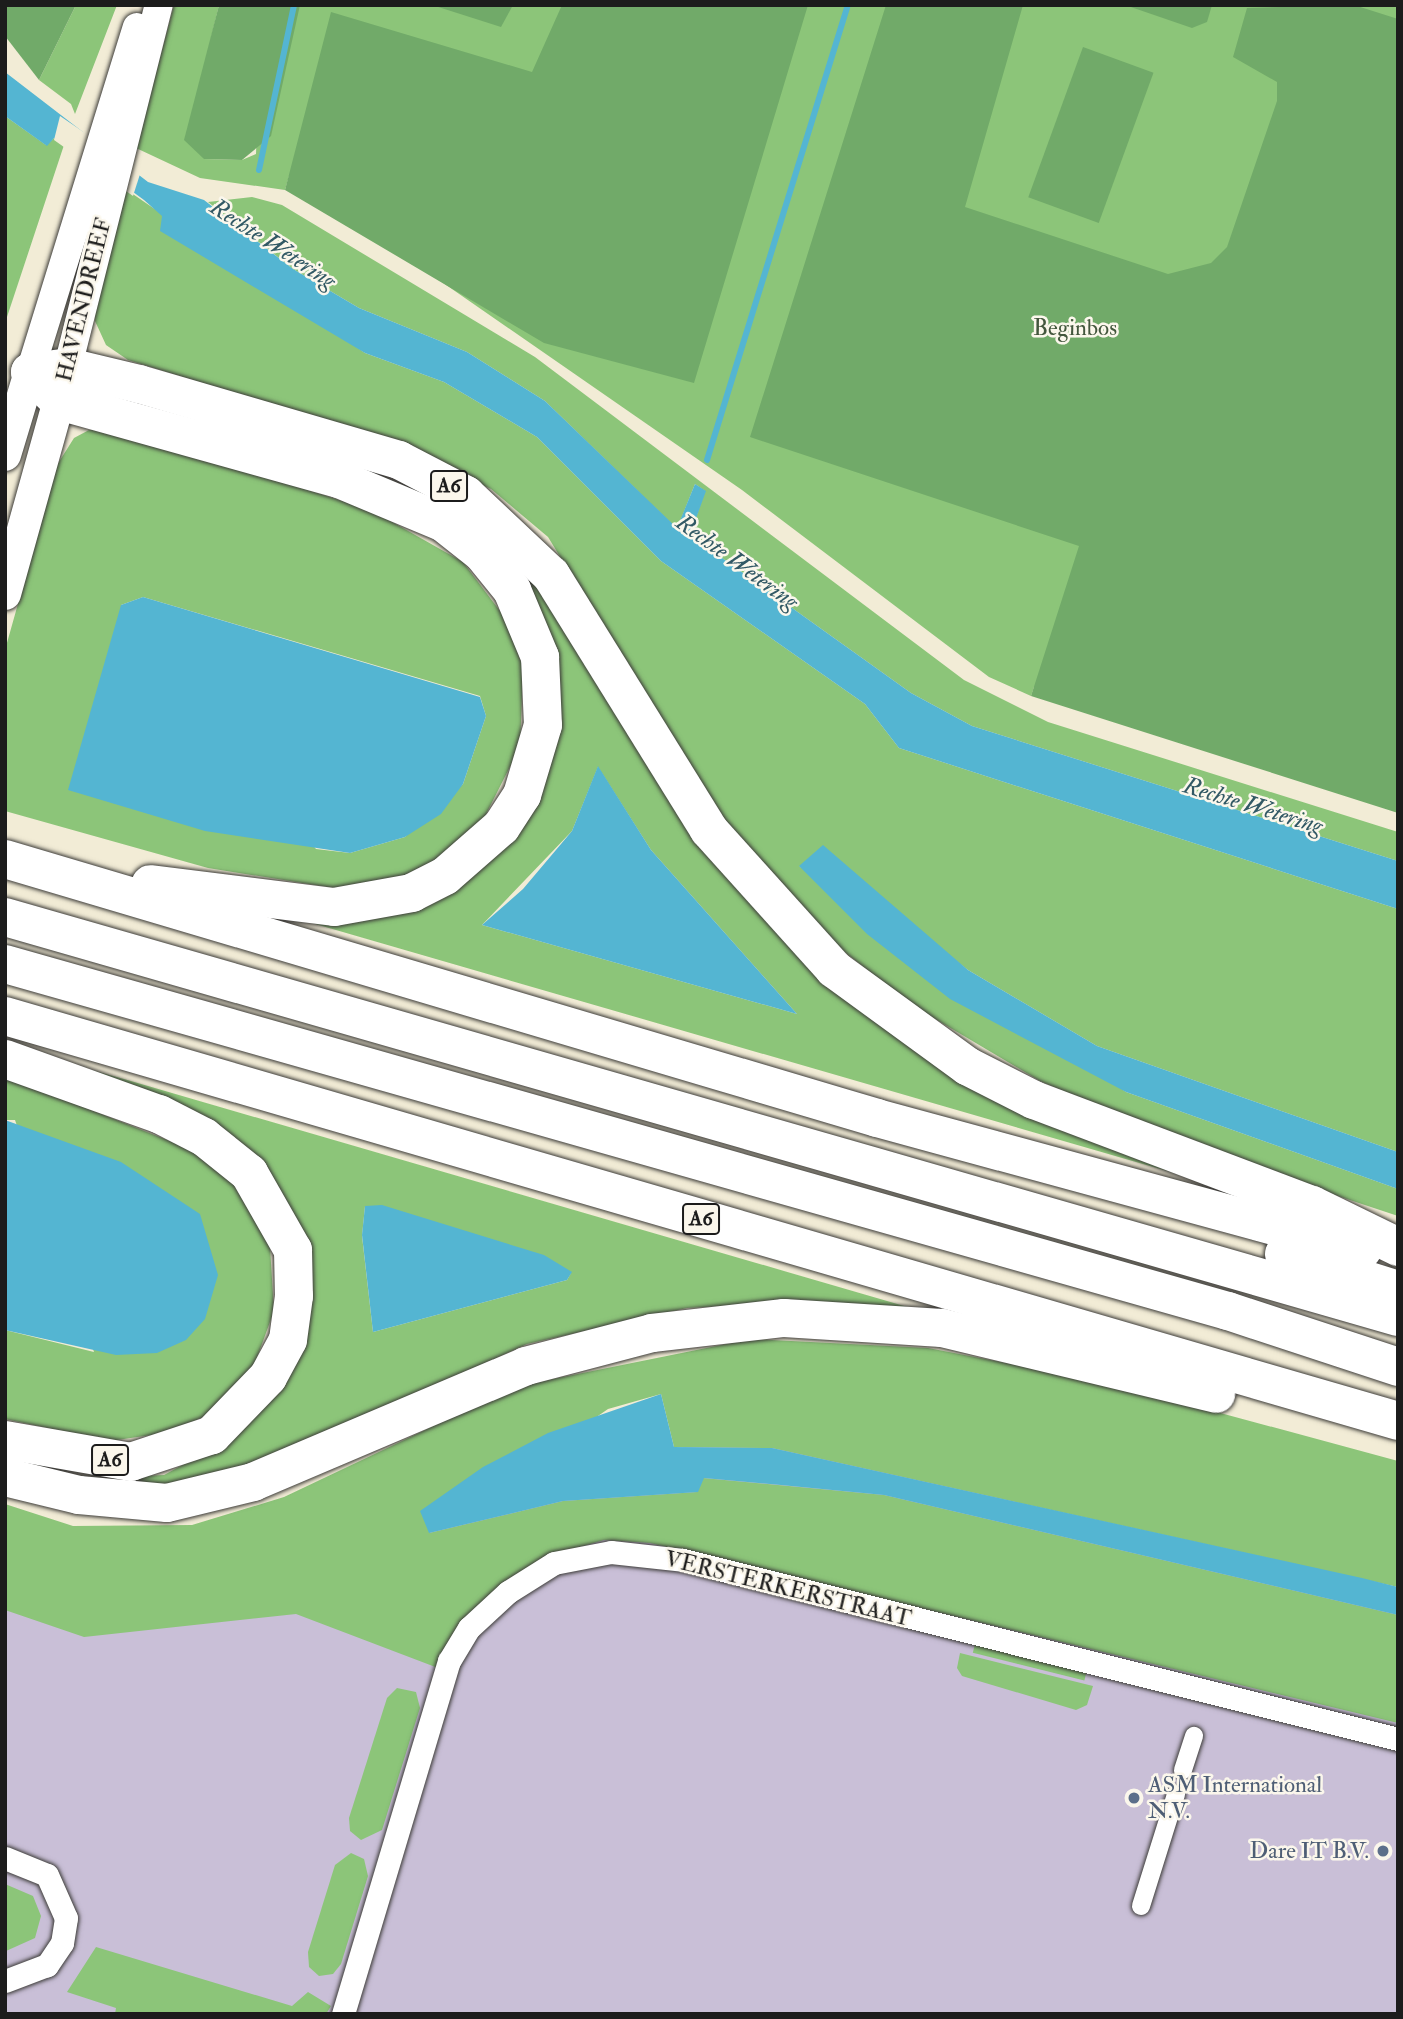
<!DOCTYPE html>
<style>
body{margin:0}
#map{position:relative;width:1403px;height:2019px;overflow:hidden;background:#f2ecd6;font-family:"IM FELL Double Pica",serif}
div>[style]{position:absolute}
.industrial>*{inset:0;background:#c9bfd7}
.green>*{inset:0;background:#8cc579;transform-origin:0 0}
.forest>*{inset:0;background:#71aa69;transform-origin:0 0}
.water>*{inset:0;background:#54b5d2}
.pier>*{inset:0;background:#f2ecd6}
.stream>*{height:6px;margin:-3px;padding:0 3px;transform-origin:3px;border-radius:3px;background:#54b5d2}
.roads{filter:drop-shadow(0 0 2px #3c3b38) drop-shadow(0 0 2px #3c3b38)}
.pedestrian>*{height:18px;margin:-9px;padding:0 9px;transform-origin:9px;border-radius:9px;background:#fff}
.minor>*{height:23px;margin:-11.5px;padding:0 11.5px;transform-origin:11.5px;border-radius:11.5px;background:#fff}
.tertiary>*{height:28px;margin:-14px;padding:0 14px;transform-origin:14px;border-radius:14px;background:#fff}
.secondary>*{height:32px;margin:-16px;padding:0 16px;transform-origin:16px;border-radius:16px;background:#fff}
.motorway>*{height:38px;margin:-19px;padding:0 19px;transform-origin:19px;border-radius:19px;background:#fff}
.dots>*{width:19px;height:19px;translate:-50% -50%;box-sizing:border-box;border:4px solid #fbf7ec;border-radius:50%}
span{translate:-50% -50%;white-space:nowrap;text-align:center;line-height:1.15;-webkit-text-stroke:5px #fbf7ec;paint-order:stroke}
.shield-label span{padding:2px 5px;background:#fbf7ec;border:2px solid;border-radius:5px;-webkit-text-stroke-width:0}
.shield-label{font-size:21px;color:#1c1c1c;font-weight:700}
.street-label{font-size:23px;color:#1c1c1c}
.park-label{font-size:23px;color:#43573d}
.service-label{font-size:23px;color:#4e5e75}
.left{translate:0 -50%;text-align:left}
.right{translate:-100% -50%;text-align:right}
.water-label{font-size:24px;color:#325965;font-style:italic}
.frame{position:absolute;inset:0;border:7px solid #1c1c1c;pointer-events:none}
</style>
<div id="map">
<div class="industrial">
<div style="clip-path:polygon(761px 1432px,1398px 1605px,1398px 2014px,5px 2014px,5px 1543px,66px 1570px)"></div>
</div>
<div class="green">
<div style="clip-path:polygon(76px 5px,117px 5px,75px 114px,71px 104px,39px 80px)"></div>
<div style="clip-path:polygon(174px 5px,219px 5px,206px 59px,204px 159px,242px 160px,256px 154px,261px 5px,1398px 5px,1398px 803px,1034px 687px,1031px 696px,989px 677px,742px 490px,289px 176px,285px 190px,200px 178px,136px 148px)"></div>
<div style="clip-path:polygon(5px 116px,46px 145px,54px 138px,65px 142px,5px 323px)"></div>
<div style="clip-path:polygon(124px 188px,365px 353px,444px 382px,537px 437px,661px 561px,865px 704px,899px 748px,1398px 909px,1398px 1152px,1097px 1046px,968px 970px,900px 917px,799px 866px,1126px 1092px,1398px 1189px,1398px 1216px,1196px 1149px,1040px 1081px,910px 1004px,821px 933px,751px 858px,702px 788px,548px 537px,491px 489px,380px 438px,128px 360px,106px 345px,95px 321px,95px 293px)"></div>
<div style="clip-path:polygon(252px 197px,282px 205px,535px 357px,964px 680px,1048px 722px,1398px 832px,1398px 861px,972px 726px,911px 693px,690px 535px,705px 491px,695px 484px,677px 529px,545px 401px,467px 352px,359px 308px,293px 269px,208px 202px)"></div>
<div style="clip-path:polygon(evenodd,124px 395px,389px 479px,438px 502px,531px 574px,615px 696px,879px 1013px,1243px 1193px,253px 906px,425px 898px,550px 731px,475px 537px,124px 395px,598px 767px,651px 850px,797px 1014px,482px 925px,572px 831px,598px 767px)"></div>
<div style="clip-path:polygon(evenodd,114px 429px,371px 510px,463px 562px,509px 623px,523px 669px,520px 747px,480px 826px,438px 860px,392px 881px,340px 889px,208px 868px,5px 811px,5px 650px,57px 465px,74px 438px,89px 430px,114px 429px,143px 597px,480px 696px,486px 716px,463px 784px,405px 837px,350px 853px,316px 849px,121px 605px,143px 597px)"></div>
<div style="clip-path:polygon(evenodd,5px 1046px,124px 1079px,973px 1326px,765px 1304px,687px 1308px,527px 1344px,259px 1467px,165px 1488px,96px 1484px,5px 1465px,95px 1478px,164px 1475px,227px 1441px,290px 1355px,271px 1185px,5px 1046px,365px 1206px,571px 1273px,567px 1280px,373px 1332px,362px 1236px,365px 1206px)"></div>
<div style="clip-path:polygon(5px 1076px,190px 1149px,232px 1182px,270px 1247px,274px 1311px,251px 1374px,209px 1414px,172px 1432px,110px 1441px,5px 1419px,5px 1330px,94px 1352px,15px 1120px,5px 1120px)"></div>
<div style="clip-path:polygon(751px 1339px,928px 1348px,1106px 1382px,1398px 1461px,1398px 1587px,772px 1448px,674px 1447px,661px 1394px,608px 1409px,429px 1533px,563px 1501px,697px 1492px,703px 1478px,884px 1495px,1398px 1615px,1398px 1723px,650px 1543px,604px 1540px,542px 1558px,438px 1668px,296px 1614px,84px 1637px,5px 1610px,5px 1504px,73px 1526px,192px 1525px,284px 1497px,518px 1386px)"></div>
<div style="left:975px;top:1644px;width:115px;height:9px;rotate:14deg"></div>
<div style="clip-path:polygon(960px 1653px,1093px 1686px,1087px 1705px,1076px 1710px,962px 1676px,957px 1668px)"></div>
<div style="clip-path:polygon(397px 1688px,416px 1692px,420px 1708px,382px 1830px,361px 1840px,350px 1831px,349px 1818px,387px 1698px)"></div>
<div style="clip-path:polygon(351px 1853px,364px 1859px,368px 1876px,341px 1964px,333px 1974px,319px 1976px,309px 1967px,308px 1952px,335px 1865px)"></div>
<div style="clip-path:polygon(5px 1884px,33px 1896px,41px 1916px,35px 1938px,6px 1951px)"></div>
<div style="clip-path:polygon(96px 1947px,292px 2006px,308px 1992px,331px 2006px,326px 2014px,115px 2014px,116px 2008px,67px 1992px)"></div>
</div>
<div class="forest">
<div style="clip-path:polygon(5px 5px,76px 5px,39px 80px,5px 36px)"></div>
<div style="clip-path:polygon(219px 5px,300px 5px,271px 136px,242px 160px,204px 159px,184px 140px)"></div>
<div style="clip-path:polygon(432px 5px,513px 5px,501px 27px)"></div>
<div style="clip-path:polygon(562px 5px,808px 5px,694px 383px,544px 343px,285px 190px,331px 12px,532px 72px)"></div>
<div style="clip-path:polygon(886px 5px,1023px 5px,965px 207px,1168px 274px,1211px 263px,1227px 247px,1277px 101px,1277px 82px,1233px 57px,1247px 8px,1354px 5px,1398px 19px,1398px 813px,1031px 696px,1079px 546px,750px 437px)"></div>
<div style="clip-path:polygon(1125px 5px,1212px 5px,1207px 22px,1192px 28px)"></div>
<div style="left:1083px;top:47px;width:75px;height:160px;rotate:20deg"></div>
</div>
<div class="water">
<div style="clip-path:polygon(5px 72px,148px 182px,204px 200px,293px 269px,359px 308px,467px 352px,545px 401px,677px 528px,695px 484px,706px 491px,690px 535px,911px 693px,972px 726px,1398px 861px,1398px 909px,899px 748px,865px 704px,661px 561px,537px 437px,444px 382px,365px 353px,160px 231px,162px 216px,144px 200px,65px 142px,54px 138px,47px 146px,5px 116px)"></div>
<div style="clip-path:polygon(143px 597px,480px 697px,486px 716px,463px 784px,441px 814px,405px 837px,350px 853px,205px 831px,68px 790px,121px 605px)"></div>
<div style="clip-path:polygon(598px 766px,651px 850px,797px 1014px,482px 925px,523px 889px,572px 831px)"></div>
<div style="clip-path:polygon(823px 845px,968px 970px,1097px 1046px,1398px 1152px,1398px 1189px,1126px 1092px,950px 999px,867px 934px,799px 866px)"></div>
<div style="clip-path:polygon(5px 1120px,121px 1162px,200px 1214px,218px 1275px,205px 1319px,186px 1340px,157px 1353px,116px 1355px,5px 1330px)"></div>
<div style="clip-path:polygon(382px 1205px,544px 1255px,572px 1272px,567px 1280px,373px 1332px,362px 1235px,365px 1206px)"></div>
<div style="clip-path:polygon(661px 1394px,674px 1447px,772px 1448px,1362px 1578px,1398px 1587px,1398px 1615px,884px 1495px,781px 1485px,704px 1478px,698px 1492px,563px 1501px,429px 1533px,420px 1511px,483px 1467px,548px 1433px)"></div>
</div>
<div class="pier">
<div style="clip-path:polygon(60px 116px,141px 171px,133px 196px,54px 140px)"></div>
</div>
<div class="stream">
<div style="left:259px;top:170px;width:169px;rotate:-78deg"></div>
<div style="left:707px;top:460px;width:476px;rotate:-72.8deg"></div>
</div>
<div class="roads">
<div class="pedestrian">
<div style="left:1183px;top:1770px;width:36px;rotate:-72deg"></div>
<div style="left:1141px;top:1906px;width:117px;rotate:-72.6deg"></div>
</div>
<div class="minor">
<div style="left:5px;top:1858px;width:45px;rotate:22deg"></div>
<div style="left:47px;top:1875px;width:47px;rotate:66.2deg"></div>
<div style="left:66px;top:1918px;width:25px;rotate:99deg"></div>
<div style="left:62px;top:1943px;width:27px;rotate:124deg"></div>
<div style="left:47px;top:1965px;width:45px;rotate:159.1deg"></div>
<div style="left:343px;top:2014px;width:369px;rotate:-73.3deg"></div>
<div style="left:449px;top:1661px;width:39px;rotate:-59deg"></div>
<div style="left:469px;top:1628px;width:53px;rotate:-42.7deg"></div>
<div style="left:508px;top:1592px;width:54px;rotate:-32.2deg"></div>
<div style="left:554px;top:1563px;width:58px;rotate:-10.9deg"></div>
<div style="left:611px;top:1552px;width:72px;rotate:6.3deg"></div>
<div style="left:683px;top:1560px;width:737px;rotate:14.06deg"></div>
</div>
<div class="tertiary">
<div style="left:30px;top:372px;width:361px;rotate:-72.8deg"></div>
<div style="left:63px;top:386px;width:393px;rotate:-75.9deg"></div>
</div>
<div class="secondary">
<div style="left:5px;top:455px;width:87px;rotate:-73.2deg"></div>
<div style="left:5px;top:594px;width:200px;rotate:-74.4deg"></div>
</div>
<div class="motorway">
<div style="left:30px;top:372px;width:38px;rotate:-7deg"></div>
<div style="left:68px;top:367px;width:73px;rotate:13.5deg"></div>
<div style="left:139px;top:384px;width:271px;rotate:16.3deg"></div>
<div style="left:399px;top:460px;width:76px;rotate:27.6deg"></div>
<div style="left:466px;top:495px;width:117px;rotate:43.3deg"></div>
<div style="left:551px;top:575px;width:300px;rotate:58.2deg"></div>
<div style="left:709px;top:830px;width:187px;rotate:48deg"></div>
<div style="left:834px;top:969px;width:165px;rotate:36.1deg"></div>
<div style="left:967px;top:1066px;width:75px;rotate:26.9deg"></div>
<div style="left:1034px;top:1100px;width:297px;rotate:20.7deg"></div>
<div style="left:1312px;top:1205px;width:96px;rotate:26deg"></div>
<div style="left:30px;top:372px;width:41px;rotate:45deg"></div>
<div style="left:59px;top:401px;width:291px;rotate:15.6deg"></div>
<div style="left:339px;top:479px;width:114px;rotate:22.7deg"></div>
<div style="left:444px;top:523px;width:48px;rotate:38.3deg"></div>
<div style="left:482px;top:553px;width:48px;rotate:51deg"></div>
<div style="left:512px;top:590px;width:73px;rotate:67.3deg"></div>
<div style="left:540px;top:657px;width:68px;rotate:87.5deg"></div>
<div style="left:543px;top:725px;width:73px;rotate:106.7deg"></div>
<div style="left:522px;top:795px;width:38px;rotate:123deg"></div>
<div style="left:501px;top:827px;width:74px;rotate:138.8deg"></div>
<div style="left:445px;top:876px;width:37px;rotate:153deg"></div>
<div style="left:412px;top:893px;width:79px;rotate:169.8deg"></div>
<div style="left:334px;top:907px;width:185px;rotate:-172.9deg"></div>
<div style="left:5px;top:859px;width:910px;rotate:16.54deg"></div>
<div style="left:877px;top:1118px;width:503px;rotate:15.23deg"></div>
<div style="left:5px;top:917px;width:1449px;rotate:16.02deg"></div>
<div style="left:5px;top:964px;width:1271px;rotate:15.84deg"></div>
<div style="left:1228px;top:1311px;width:179px;rotate:18.2deg"></div>
<div style="left:5px;top:1016px;width:1451px;rotate:16.21deg"></div>
<div style="left:5px;top:1059px;width:164px;rotate:19.7deg"></div>
<div style="left:159px;top:1114px;width:51px;rotate:27.1deg"></div>
<div style="left:204px;top:1137px;width:58px;rotate:38.7deg"></div>
<div style="left:249px;top:1173px;width:89px;rotate:60.3deg"></div>
<div style="left:293px;top:1250px;width:46px;rotate:88.8deg"></div>
<div style="left:294px;top:1296px;width:44px;rotate:97.8deg"></div>
<div style="left:288px;top:1340px;width:42px;rotate:118.4deg"></div>
<div style="left:268px;top:1377px;width:81px;rotate:134deg"></div>
<div style="left:212px;top:1435px;width:85px;rotate:161.6deg"></div>
<div style="left:131px;top:1462px;width:128px;rotate:-170.1deg"></div>
<div style="left:1284px;top:1254px;width:120px;rotate:17.5deg"></div>
<div style="left:5px;top:1477px;width:76px;rotate:13.7deg"></div>
<div style="left:79px;top:1495px;width:88px;rotate:5.2deg"></div>
<div style="left:167px;top:1503px;width:89px;rotate:-13.7deg"></div>
<div style="left:253px;top:1482px;width:297px;rotate:-23deg"></div>
<div style="left:526px;top:1366px;width:130px;rotate:-14.7deg"></div>
<div style="left:652px;top:1333px;width:133px;rotate:-6.5deg"></div>
<div style="left:784px;top:1318px;width:158px;rotate:3.6deg"></div>
<div style="left:942px;top:1328px;width:282px;rotate:13.5deg"></div>
</div>
</div>
<div class="dots">
<div style="left:1134px;top:1798px;background:#5c6f8a"></div>
<div style="left:1383px;top:1851px;background:#5c6f8a"></div>
</div>
<div class="shield-label">
<span style="left:449px;top:486px">A6</span>
<span style="left:701px;top:1219px">A6</span>
<span style="left:110px;top:1460px">A6</span>
</div>
<div class="street-label">
<span style="left:84px;top:300px;rotate:-76deg">HAVENDREEF</span>
<span style="left:788px;top:1589px;rotate:14deg">VERSTERKERSTRAAT</span>
</div>
<div class="park-label">
<span style="left:1075px;top:328px">Beginbos</span>
</div>
<div class="service-label">
<span class="left" style="left:1148px;top:1798px">ASM International<br>N.V.</span>
<span class="right" style="left:1369px;top:1851px">Dare IT B.V.</span>
</div>
<div class="water-label">
<span style="left:273px;top:244px;rotate:33deg">Rechte Wetering</span>
<span style="left:737px;top:562px;rotate:36deg">Rechte Wetering</span>
<span style="left:1253px;top:806px;rotate:17deg">Rechte Wetering</span>
</div>
<div class="frame"></div>
</div>
